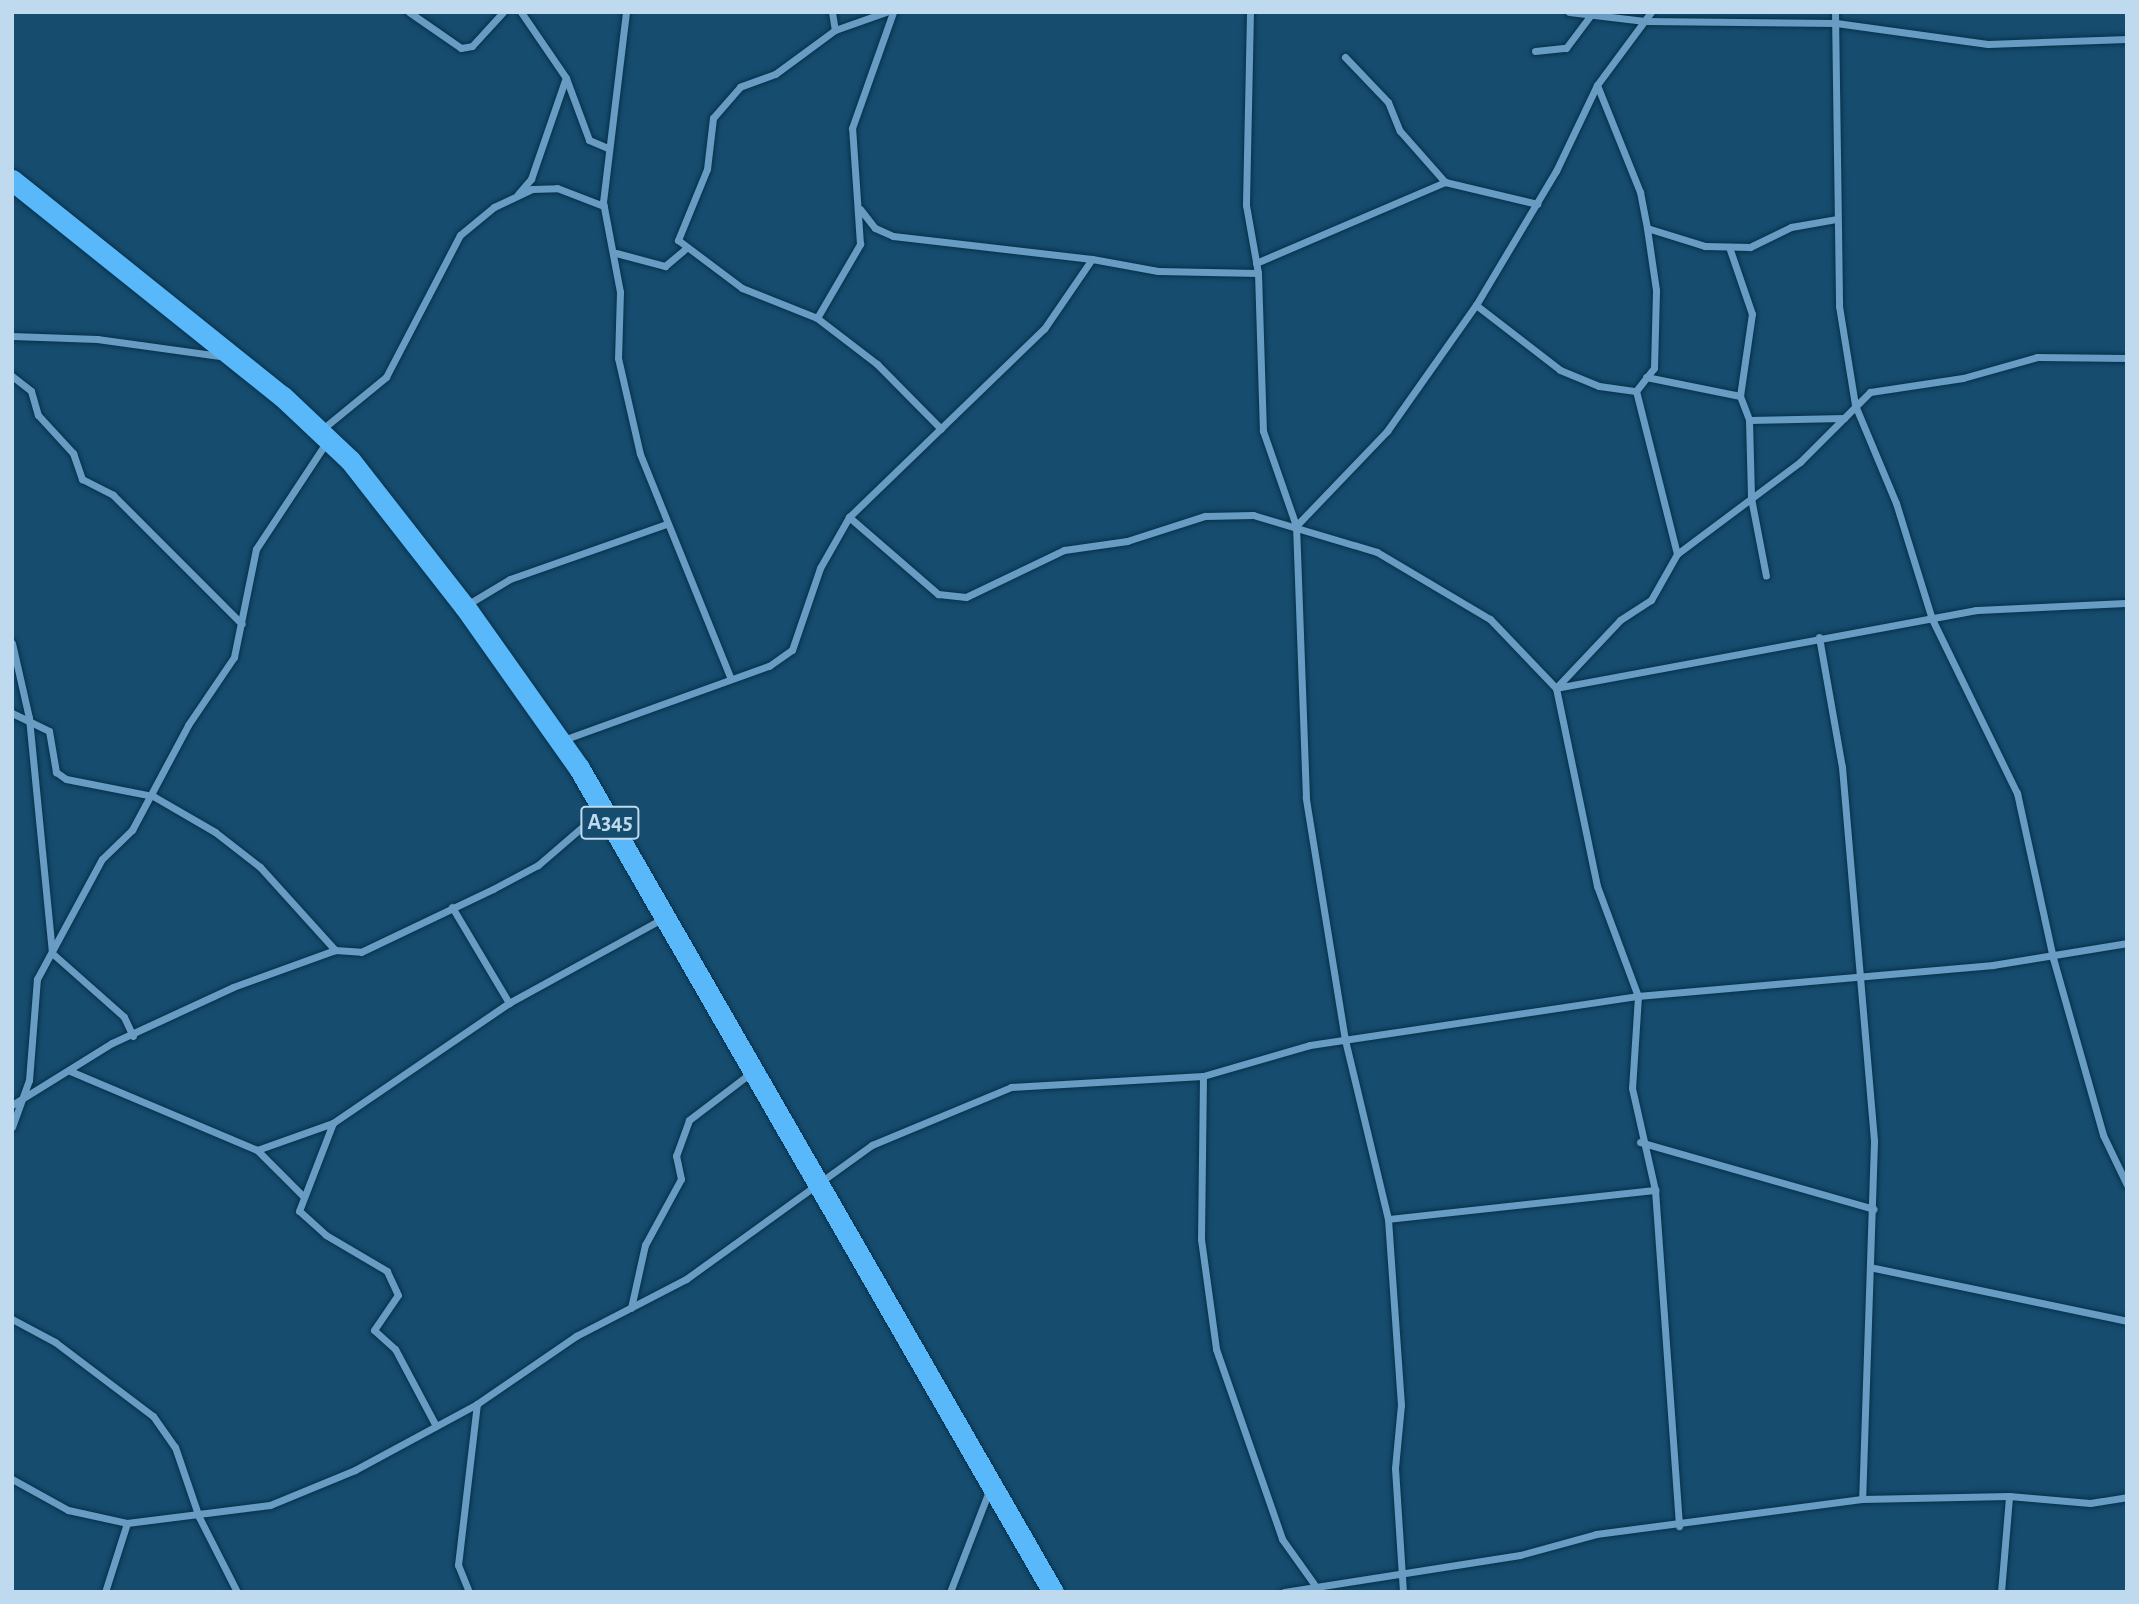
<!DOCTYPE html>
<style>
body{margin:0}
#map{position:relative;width:2139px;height:1604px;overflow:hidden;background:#164c6e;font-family:"Alegreya Sans",sans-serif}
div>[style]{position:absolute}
.roads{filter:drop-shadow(0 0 2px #06304a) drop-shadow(0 0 2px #06304a)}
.street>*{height:7px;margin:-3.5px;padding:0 3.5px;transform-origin:3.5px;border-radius:3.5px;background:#689cc3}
.highway>*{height:21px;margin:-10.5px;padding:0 10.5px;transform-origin:10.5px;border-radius:10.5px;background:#58b8f9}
span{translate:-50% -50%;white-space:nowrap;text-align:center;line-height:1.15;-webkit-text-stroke:5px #164c6e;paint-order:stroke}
.shield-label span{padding:2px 5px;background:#164c6e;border:2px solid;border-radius:5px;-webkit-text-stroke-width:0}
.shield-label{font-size:23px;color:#bfdaee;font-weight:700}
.frame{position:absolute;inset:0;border:14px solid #bfdaee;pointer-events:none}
</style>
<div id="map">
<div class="roads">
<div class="street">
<div style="left:409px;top:12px;width:63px;rotate:34.7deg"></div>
<div style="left:461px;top:48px;width:11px;rotate:-10deg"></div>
<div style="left:472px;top:46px;width:46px;rotate:-47.6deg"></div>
<div style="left:521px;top:12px;width:80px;rotate:55.7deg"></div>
<div style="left:566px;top:78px;width:66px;rotate:69.6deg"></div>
<div style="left:589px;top:140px;width:21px;rotate:23deg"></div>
<div style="left:626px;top:12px;width:191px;rotate:96.9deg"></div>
<div style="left:603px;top:202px;width:92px;rotate:79.3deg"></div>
<div style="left:620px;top:292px;width:66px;rotate:91.7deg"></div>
<div style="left:618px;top:358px;width:98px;rotate:77.1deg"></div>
<div style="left:640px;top:454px;width:240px;rotate:68deg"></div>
<div style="left:832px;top:12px;width:18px;rotate:81deg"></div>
<div style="left:886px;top:12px;width:54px;rotate:160.6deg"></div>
<div style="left:835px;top:30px;width:74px;rotate:143.7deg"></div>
<div style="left:775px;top:74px;width:37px;rotate:160deg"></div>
<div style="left:740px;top:87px;width:41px;rotate:131.1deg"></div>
<div style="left:713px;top:118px;width:51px;rotate:96.7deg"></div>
<div style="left:707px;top:169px;width:77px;rotate:112.2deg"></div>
<div style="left:678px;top:240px;width:80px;rotate:36.9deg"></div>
<div style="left:742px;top:288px;width:81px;rotate:21.8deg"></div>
<div style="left:817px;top:318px;width:76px;rotate:37.5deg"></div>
<div style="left:877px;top:364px;width:91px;rotate:45.4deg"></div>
<div style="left:1250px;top:12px;width:193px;rotate:91.2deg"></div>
<div style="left:1246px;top:205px;width:69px;rotate:80deg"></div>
<div style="left:1258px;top:273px;width:158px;rotate:88.2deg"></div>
<div style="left:1263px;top:431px;width:101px;rotate:70.8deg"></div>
<div style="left:1569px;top:12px;width:76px;rotate:6.8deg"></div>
<div style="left:1644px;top:21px;width:192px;rotate:0.6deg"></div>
<div style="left:1836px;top:23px;width:153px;rotate:7.9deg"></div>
<div style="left:1988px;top:44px;width:139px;rotate:-2.1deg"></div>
<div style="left:1835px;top:12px;width:294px;rotate:89.2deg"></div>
<div style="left:1839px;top:306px;width:100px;rotate:80.8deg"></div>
<div style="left:1855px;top:405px;width:106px;rotate:67.3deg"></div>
<div style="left:1896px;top:503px;width:121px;rotate:72.8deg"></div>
<div style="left:1932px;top:619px;width:194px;rotate:64deg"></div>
<div style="left:2017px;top:793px;width:169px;rotate:77.7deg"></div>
<div style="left:2053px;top:958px;width:184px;rotate:74.2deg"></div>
<div style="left:2103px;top:1135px;width:55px;rotate:64.4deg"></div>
<div style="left:1535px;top:51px;width:31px;rotate:-6deg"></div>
<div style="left:1566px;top:48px;width:45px;rotate:-53.1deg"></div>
<div style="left:1345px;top:57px;width:62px;rotate:46.3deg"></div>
<div style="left:1388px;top:102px;width:31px;rotate:68deg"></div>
<div style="left:1400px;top:131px;width:68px;rotate:48.6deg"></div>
<div style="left:518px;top:194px;width:20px;rotate:-49deg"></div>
<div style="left:531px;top:179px;width:105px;rotate:-71deg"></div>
<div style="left:860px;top:209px;width:24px;rotate:52deg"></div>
<div style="left:875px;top:228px;width:20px;rotate:24deg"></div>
<div style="left:893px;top:236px;width:200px;rotate:6.6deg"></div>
<div style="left:1647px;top:228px;width:61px;rotate:17.2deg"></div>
<div style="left:1705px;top:246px;width:45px;rotate:1.3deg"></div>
<div style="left:1750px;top:247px;width:46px;rotate:-26deg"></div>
<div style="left:1791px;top:227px;width:47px;rotate:-9.9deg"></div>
<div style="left:616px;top:253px;width:51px;rotate:14.9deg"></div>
<div style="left:665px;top:266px;width:25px;rotate:-40deg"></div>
<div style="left:1256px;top:263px;width:206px;rotate:-23.2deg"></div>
<div style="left:1445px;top:182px;width:95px;rotate:13.4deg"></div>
<div style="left:1476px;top:305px;width:106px;rotate:37.7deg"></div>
<div style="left:1560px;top:370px;width:42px;rotate:22.3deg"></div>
<div style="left:1599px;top:386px;width:37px;rotate:8deg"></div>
<div style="left:817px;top:318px;width:86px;rotate:-59.8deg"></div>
<div style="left:860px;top:244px;width:116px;rotate:-93.9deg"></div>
<div style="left:852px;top:128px;width:123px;rotate:-70.5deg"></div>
<div style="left:12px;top:336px;width:85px;rotate:2deg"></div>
<div style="left:97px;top:339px;width:124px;rotate:7.9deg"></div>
<div style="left:12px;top:376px;width:24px;rotate:38deg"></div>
<div style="left:31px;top:391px;width:25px;rotate:74deg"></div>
<div style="left:38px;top:415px;width:52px;rotate:47.4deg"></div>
<div style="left:73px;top:453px;width:28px;rotate:71deg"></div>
<div style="left:82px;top:479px;width:35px;rotate:27deg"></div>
<div style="left:113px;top:495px;width:182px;rotate:45deg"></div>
<div style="left:1646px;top:377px;width:96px;rotate:11.4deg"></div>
<div style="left:1740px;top:396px;width:83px;rotate:-81.7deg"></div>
<div style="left:1752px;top:314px;width:71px;rotate:-108.9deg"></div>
<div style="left:1740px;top:396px;width:26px;rotate:69deg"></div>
<div style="left:1749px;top:420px;width:95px;rotate:-1.2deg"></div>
<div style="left:1749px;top:420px;width:78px;rotate:88.5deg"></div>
<div style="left:1751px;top:498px;width:79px;rotate:79.1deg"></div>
<div style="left:320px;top:431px;width:85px;rotate:-39.3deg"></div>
<div style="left:386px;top:377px;width:160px;rotate:-62.5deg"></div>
<div style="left:460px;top:235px;width:44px;rotate:-39.5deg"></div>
<div style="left:494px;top:207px;width:42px;rotate:-25.3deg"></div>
<div style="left:532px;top:189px;width:25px;rotate:-2deg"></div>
<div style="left:557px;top:188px;width:50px;rotate:21deg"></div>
<div style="left:849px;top:517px;width:118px;rotate:40.9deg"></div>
<div style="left:938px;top:594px;width:28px;rotate:6deg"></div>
<div style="left:966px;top:597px;width:109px;rotate:-25.6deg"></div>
<div style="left:1064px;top:550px;width:64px;rotate:-8.1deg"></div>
<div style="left:1127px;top:541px;width:82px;rotate:-17.8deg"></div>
<div style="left:1205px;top:516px;width:48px;rotate:-1.2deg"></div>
<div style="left:1253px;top:515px;width:129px;rotate:16.6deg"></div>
<div style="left:1377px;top:552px;width:131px;rotate:30.7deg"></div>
<div style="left:1490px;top:619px;width:95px;rotate:46.3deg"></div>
<div style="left:1556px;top:688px;width:202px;rotate:78.3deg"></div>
<div style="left:1597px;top:886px;width:117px;rotate:69.6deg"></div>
<div style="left:1638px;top:996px;width:92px;rotate:93.7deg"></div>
<div style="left:1632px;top:1088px;width:105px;rotate:77.3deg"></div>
<div style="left:1655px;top:1190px;width:337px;rotate:85.9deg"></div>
<div style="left:1677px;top:554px;width:154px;rotate:-36.8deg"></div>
<div style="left:1800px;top:462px;width:99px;rotate:-45deg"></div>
<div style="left:1870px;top:392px;width:94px;rotate:-8.6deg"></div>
<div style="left:1963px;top:378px;width:77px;rotate:-15.8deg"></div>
<div style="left:2037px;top:357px;width:90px;rotate:0.6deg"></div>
<div style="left:465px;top:606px;width:52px;rotate:-31deg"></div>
<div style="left:510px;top:579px;width:165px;rotate:-19.4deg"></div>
<div style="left:1819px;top:637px;width:132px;rotate:80deg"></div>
<div style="left:1842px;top:767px;width:376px;rotate:85.1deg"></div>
<div style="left:1874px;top:1142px;width:357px;rotate:91.9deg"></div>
<div style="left:12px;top:643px;width:77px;rotate:77.2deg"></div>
<div style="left:29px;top:718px;width:236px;rotate:84.4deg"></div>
<div style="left:52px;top:953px;width:96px;rotate:41.6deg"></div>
<div style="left:124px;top:1017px;width:21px;rotate:65deg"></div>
<div style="left:1556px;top:688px;width:93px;rotate:-46.7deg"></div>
<div style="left:1620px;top:620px;width:37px;rotate:-33deg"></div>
<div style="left:1651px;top:600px;width:53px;rotate:-60.5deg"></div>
<div style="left:1677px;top:554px;width:168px;rotate:-104.1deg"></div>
<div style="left:1636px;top:391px;width:29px;rotate:-52deg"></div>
<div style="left:1654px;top:368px;width:78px;rotate:-88.5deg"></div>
<div style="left:1656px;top:290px;width:63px;rotate:-98.3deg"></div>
<div style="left:1647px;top:228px;width:37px;rotate:-101deg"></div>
<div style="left:1640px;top:192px;width:115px;rotate:-111.9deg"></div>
<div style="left:1556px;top:688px;width:427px;rotate:-10.5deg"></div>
<div style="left:1976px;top:610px;width:151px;rotate:-2.7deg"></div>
<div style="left:12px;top:713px;width:41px;rotate:25.9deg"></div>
<div style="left:49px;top:731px;width:42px;rotate:80.3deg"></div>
<div style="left:56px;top:772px;width:12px;rotate:35deg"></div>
<div style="left:66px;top:779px;width:89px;rotate:11.1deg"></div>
<div style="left:153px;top:796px;width:72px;rotate:30.1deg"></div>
<div style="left:215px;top:832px;width:57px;rotate:37.9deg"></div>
<div style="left:260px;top:867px;width:112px;rotate:47.9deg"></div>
<div style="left:563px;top:740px;width:219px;rotate:-19.8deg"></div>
<div style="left:769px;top:666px;width:28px;rotate:-35deg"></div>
<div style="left:792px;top:650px;width:87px;rotate:-71.1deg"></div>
<div style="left:820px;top:568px;width:59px;rotate:-60.4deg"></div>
<div style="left:849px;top:517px;width:271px;rotate:-44deg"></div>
<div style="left:1044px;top:329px;width:85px;rotate:-55.6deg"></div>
<div style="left:1092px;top:259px;width:67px;rotate:10.3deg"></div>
<div style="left:1158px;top:271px;width:100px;rotate:1.1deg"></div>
<div style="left:452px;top:907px;width:112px;rotate:59.3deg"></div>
<div style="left:70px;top:1071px;width:203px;rotate:22.9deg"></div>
<div style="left:257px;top:1150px;width:81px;rotate:-19.6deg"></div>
<div style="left:1203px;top:1076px;width:163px;rotate:90.7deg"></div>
<div style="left:1201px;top:1239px;width:111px;rotate:82.2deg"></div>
<div style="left:1216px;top:1349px;width:201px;rotate:70.8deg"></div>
<div style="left:1282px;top:1539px;width:55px;rotate:54.6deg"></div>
<div style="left:12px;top:1105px;width:118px;rotate:-31.8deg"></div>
<div style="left:112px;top:1043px;width:133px;rotate:-24.8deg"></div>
<div style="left:233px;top:987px;width:109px;rotate:-19.9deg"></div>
<div style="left:335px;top:950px;width:26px;rotate:4deg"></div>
<div style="left:361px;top:952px;width:146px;rotate:-25.5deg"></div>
<div style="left:493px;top:889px;width:51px;rotate:-28.1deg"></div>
<div style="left:538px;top:865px;width:84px;rotate:-40.7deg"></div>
<div style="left:12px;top:1127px;width:50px;rotate:-70.1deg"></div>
<div style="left:29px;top:1080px;width:101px;rotate:-85.5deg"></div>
<div style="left:37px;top:979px;width:136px;rotate:-61.6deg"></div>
<div style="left:102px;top:859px;width:42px;rotate:-44deg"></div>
<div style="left:132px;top:830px;width:119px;rotate:-61.9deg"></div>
<div style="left:188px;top:725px;width:82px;rotate:-55.9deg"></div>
<div style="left:234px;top:657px;width:110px;rotate:-78.5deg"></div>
<div style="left:256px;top:549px;width:127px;rotate:-56.6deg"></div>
<div style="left:1640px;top:1142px;width:243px;rotate:16deg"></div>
<div style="left:257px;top:1150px;width:66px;rotate:45deg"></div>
<div style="left:1388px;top:1219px;width:269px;rotate:-6.2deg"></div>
<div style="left:1874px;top:1268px;width:258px;rotate:11.8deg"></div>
<div style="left:631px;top:1308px;width:65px;rotate:-77.5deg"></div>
<div style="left:645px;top:1245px;width:75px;rotate:-61.4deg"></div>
<div style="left:681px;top:1179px;width:24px;rotate:-102deg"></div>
<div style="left:676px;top:1156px;width:38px;rotate:-70deg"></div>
<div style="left:689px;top:1120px;width:79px;rotate:-37.3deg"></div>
<div style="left:12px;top:1319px;width:49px;rotate:28.1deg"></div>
<div style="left:55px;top:1342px;width:123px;rotate:37.1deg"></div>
<div style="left:153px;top:1416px;width:38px;rotate:55deg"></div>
<div style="left:175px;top:1447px;width:74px;rotate:71.1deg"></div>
<div style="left:199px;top:1517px;width:84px;rotate:63.1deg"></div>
<div style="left:436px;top:1426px;width:87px;rotate:-118deg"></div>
<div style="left:395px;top:1349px;width:28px;rotate:-138deg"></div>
<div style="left:374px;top:1330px;width:42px;rotate:-55.6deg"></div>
<div style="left:398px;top:1295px;width:26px;rotate:-115deg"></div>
<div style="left:387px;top:1271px;width:71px;rotate:-149.5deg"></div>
<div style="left:326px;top:1235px;width:36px;rotate:-138deg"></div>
<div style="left:299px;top:1211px;width:94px;rotate:-68.9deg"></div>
<div style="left:333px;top:1123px;width:213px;rotate:-34.3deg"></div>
<div style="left:509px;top:1003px;width:175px;rotate:-28.8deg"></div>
<div style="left:12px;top:1479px;width:64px;rotate:29deg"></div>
<div style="left:68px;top:1510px;width:60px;rotate:12.4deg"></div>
<div style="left:105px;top:1592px;width:72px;rotate:-72.3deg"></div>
<div style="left:127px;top:1523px;width:144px;rotate:-7.2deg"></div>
<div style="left:270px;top:1505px;width:92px;rotate:-22.4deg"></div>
<div style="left:355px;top:1470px;width:139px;rotate:-28.4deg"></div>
<div style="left:477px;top:1404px;width:120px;rotate:-34.5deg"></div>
<div style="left:576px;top:1336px;width:124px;rotate:-27.4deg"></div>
<div style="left:686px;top:1279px;width:229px;rotate:-35.8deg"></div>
<div style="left:872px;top:1145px;width:151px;rotate:-22.6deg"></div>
<div style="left:1011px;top:1087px;width:192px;rotate:-3.3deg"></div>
<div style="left:1203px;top:1076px;width:111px;rotate:-16.2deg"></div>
<div style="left:1310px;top:1045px;width:332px;rotate:-8.5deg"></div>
<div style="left:1638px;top:996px;width:356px;rotate:-5deg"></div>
<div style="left:1993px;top:965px;width:136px;rotate:-9.3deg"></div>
<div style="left:469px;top:1592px;width:29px;rotate:-112deg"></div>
<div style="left:458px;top:1565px;width:162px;rotate:-83.3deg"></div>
<div style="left:950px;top:1592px;width:108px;rotate:-68.9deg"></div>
<div style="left:1284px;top:1592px;width:239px;rotate:-8.9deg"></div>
<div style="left:1520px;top:1555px;width:79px;rotate:-15.4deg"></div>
<div style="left:1596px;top:1534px;width:268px;rotate:-7.5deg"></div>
<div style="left:1862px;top:1499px;width:147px;rotate:-1.2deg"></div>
<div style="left:2009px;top:1496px;width:81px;rotate:4.9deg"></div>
<div style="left:2090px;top:1503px;width:37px;rotate:-9deg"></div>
<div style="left:1403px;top:1592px;width:124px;rotate:-93.7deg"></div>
<div style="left:1395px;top:1468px;width:63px;rotate:-84.6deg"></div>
<div style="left:1401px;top:1405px;width:186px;rotate:-94deg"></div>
<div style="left:1388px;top:1219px;width:184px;rotate:-103.5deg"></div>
<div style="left:1345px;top:1040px;width:245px;rotate:-99.2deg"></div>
<div style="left:1306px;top:798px;width:272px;rotate:-92.1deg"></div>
<div style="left:1296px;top:526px;width:132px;rotate:-46.2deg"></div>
<div style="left:1387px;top:431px;width:154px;rotate:-54.8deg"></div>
<div style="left:1476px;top:305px;width:156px;rotate:-59.2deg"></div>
<div style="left:1556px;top:171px;width:95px;rotate:-64.5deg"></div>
<div style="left:1597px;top:85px;width:91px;rotate:-53.5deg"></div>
<div style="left:2001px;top:1592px;width:96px;rotate:-85.2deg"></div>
</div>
<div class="highway">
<div style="left:12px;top:180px;width:346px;rotate:38.7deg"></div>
<div style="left:282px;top:396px;width:93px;rotate:43.3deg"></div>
<div style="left:350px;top:460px;width:187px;rotate:52deg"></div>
<div style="left:465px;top:607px;width:197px;rotate:54.7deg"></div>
<div style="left:579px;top:768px;width:951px;rotate:60.09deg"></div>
</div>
</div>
<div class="shield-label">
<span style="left:610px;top:823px">A345</span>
</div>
<div class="frame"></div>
</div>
